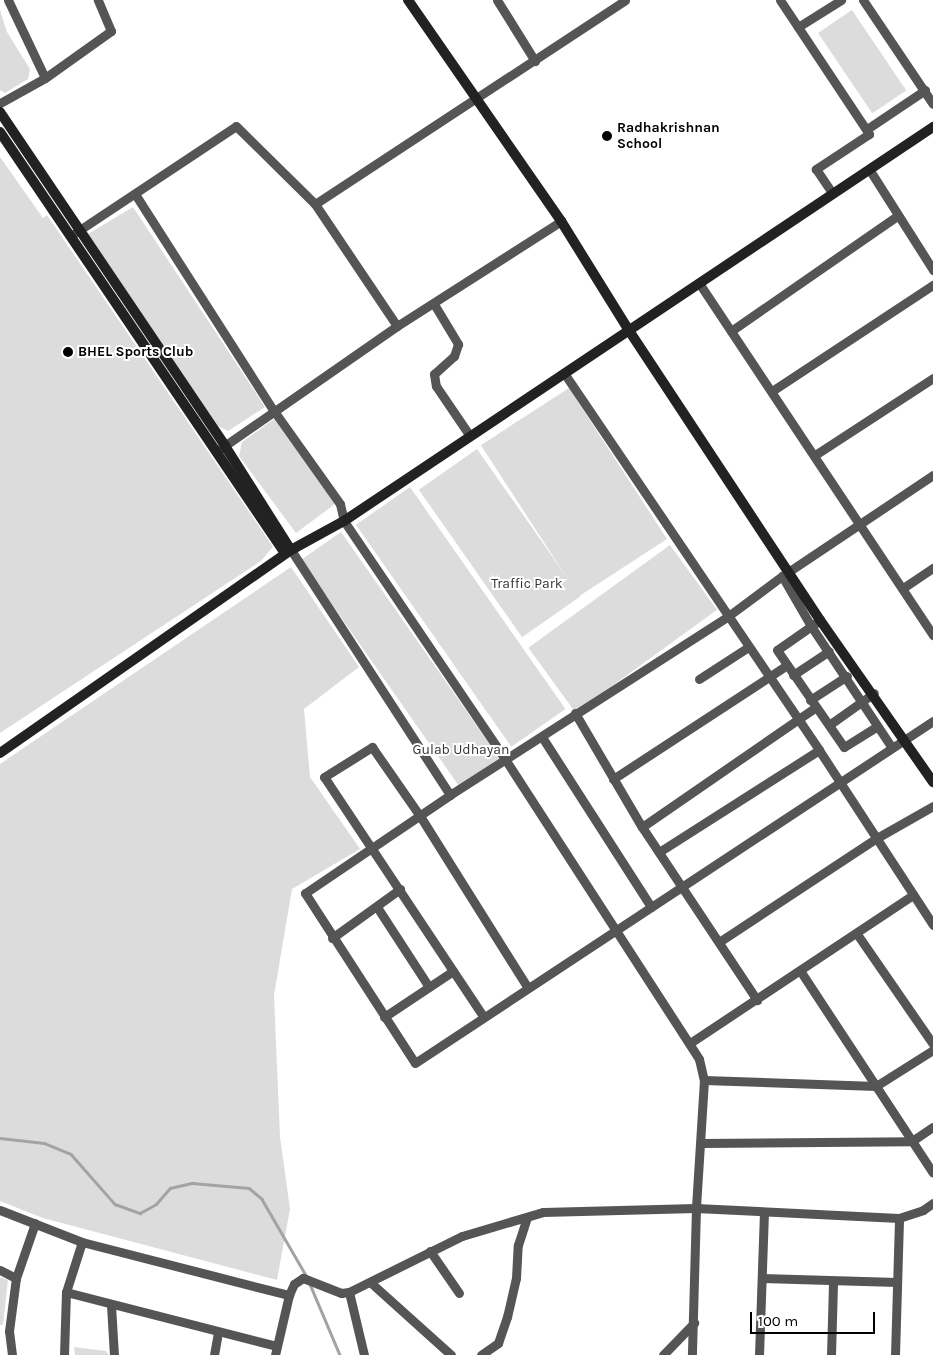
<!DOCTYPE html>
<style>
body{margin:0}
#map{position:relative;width:933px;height:1355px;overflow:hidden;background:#fff;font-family:Karla,sans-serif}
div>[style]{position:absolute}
.green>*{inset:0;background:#dcdcdc;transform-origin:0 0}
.stream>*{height:2.5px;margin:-1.25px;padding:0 1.25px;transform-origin:1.25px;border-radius:1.25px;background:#a3a3a3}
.minor>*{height:9px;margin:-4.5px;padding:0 4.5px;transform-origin:4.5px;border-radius:4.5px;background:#555}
.secondary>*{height:10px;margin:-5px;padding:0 5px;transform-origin:5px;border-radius:5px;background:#222}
.dots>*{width:14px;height:14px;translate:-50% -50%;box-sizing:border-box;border:2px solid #fff;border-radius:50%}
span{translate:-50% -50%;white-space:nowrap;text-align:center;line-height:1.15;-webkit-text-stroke:4px #fff;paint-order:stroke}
.poi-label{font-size:14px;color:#000;font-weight:700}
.left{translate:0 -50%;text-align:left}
.park-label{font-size:14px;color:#333}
.scale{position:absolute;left:750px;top:1312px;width:125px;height:22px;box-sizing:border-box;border:2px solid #000;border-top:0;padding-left:6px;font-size:15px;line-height:18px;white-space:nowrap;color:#000;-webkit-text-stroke:4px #fff;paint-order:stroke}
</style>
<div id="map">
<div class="green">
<div style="clip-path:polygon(0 10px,7px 32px,30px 69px,28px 79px,5px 93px,0 90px)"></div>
<div style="left:852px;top:10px;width:97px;height:41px;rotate:56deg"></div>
<div style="clip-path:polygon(0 157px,43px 218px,47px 215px,273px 547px,261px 561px,0 733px)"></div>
<div style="clip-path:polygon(133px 207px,265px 407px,228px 431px,218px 426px,88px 234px)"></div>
<div style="left:569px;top:388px;width:180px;height:105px;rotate:57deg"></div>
<div style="clip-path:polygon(274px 419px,335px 504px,296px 533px,239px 456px,242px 442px)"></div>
<div style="left:477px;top:449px;width:180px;height:71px;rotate:55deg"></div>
<div style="left:410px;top:487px;width:271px;height:66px;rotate:55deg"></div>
<div style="left:341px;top:532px;width:276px;height:49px;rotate:55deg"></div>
<div style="left:670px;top:545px;width:80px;height:175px;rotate:54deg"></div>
<div style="clip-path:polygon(291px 567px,359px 667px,304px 709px,310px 777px,360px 849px,292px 889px,274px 995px,280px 1137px,290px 1209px,277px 1280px,43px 1218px,0 1201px,0 764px)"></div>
<div style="clip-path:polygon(0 1277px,8px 1280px,3px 1325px,0 1325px)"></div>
<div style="clip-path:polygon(74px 1347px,106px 1351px,109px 1355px,75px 1355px)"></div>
</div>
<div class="stream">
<div style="left:0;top:1138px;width:44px;rotate:6.5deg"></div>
<div style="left:44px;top:1143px;width:29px;rotate:22deg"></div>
<div style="left:71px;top:1154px;width:67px;rotate:48.7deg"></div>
<div style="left:115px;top:1204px;width:27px;rotate:20deg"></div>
<div style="left:140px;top:1213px;width:18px;rotate:-29deg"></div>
<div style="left:156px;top:1204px;width:21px;rotate:-49deg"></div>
<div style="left:170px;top:1188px;width:23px;rotate:-13deg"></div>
<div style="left:192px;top:1183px;width:57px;rotate:5deg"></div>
<div style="left:249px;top:1188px;width:17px;rotate:40deg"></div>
<div style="left:262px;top:1199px;width:90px;rotate:60deg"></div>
<div style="left:310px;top:1284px;width:77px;rotate:67.1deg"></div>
</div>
<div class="minor">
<div style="left:8px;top:0;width:86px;rotate:64.6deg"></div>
<div style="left:497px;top:0;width:72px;rotate:58.1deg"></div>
<div style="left:780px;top:0;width:161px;rotate:56.4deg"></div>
<div style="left:869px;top:134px;width:64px;rotate:146.6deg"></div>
<div style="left:816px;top:169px;width:29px;rotate:56deg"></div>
<div style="left:863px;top:0;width:125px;rotate:56.1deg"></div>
<div style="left:798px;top:27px;width:51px;rotate:-32.1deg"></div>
<div style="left:0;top:103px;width:51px;rotate:-29.1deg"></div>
<div style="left:45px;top:78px;width:81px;rotate:-35.5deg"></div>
<div style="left:111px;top:31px;width:34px;rotate:-113deg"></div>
<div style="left:867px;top:129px;width:70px;rotate:-33.9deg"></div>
<div style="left:869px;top:169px;width:120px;rotate:57.6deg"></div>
<div style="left:135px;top:194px;width:258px;rotate:57.4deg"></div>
<div style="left:274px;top:411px;width:114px;rotate:54.6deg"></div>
<div style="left:340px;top:504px;width:17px;rotate:77deg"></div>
<div style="left:344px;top:521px;width:287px;rotate:55.9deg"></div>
<div style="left:505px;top:759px;width:357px;rotate:57.1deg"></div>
<div style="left:699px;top:1059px;width:22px;rotate:77deg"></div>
<div style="left:704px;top:1080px;width:128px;rotate:93.6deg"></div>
<div style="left:696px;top:1208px;width:147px;rotate:91.6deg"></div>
<div style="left:315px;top:204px;width:371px;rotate:-33.3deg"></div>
<div style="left:75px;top:233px;width:193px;rotate:-33.6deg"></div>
<div style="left:236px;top:126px;width:111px;rotate:44.6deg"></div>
<div style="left:315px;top:204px;width:147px;rotate:56.1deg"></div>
<div style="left:699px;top:283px;width:423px;rotate:56.4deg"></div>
<div style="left:434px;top:304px;width:47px;rotate:59deg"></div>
<div style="left:458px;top:344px;width:13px;rotate:108deg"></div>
<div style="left:454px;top:356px;width:27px;rotate:138deg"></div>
<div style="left:434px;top:374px;width:12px;rotate:81deg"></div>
<div style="left:436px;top:386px;width:60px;rotate:55.8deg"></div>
<div style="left:731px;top:331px;width:202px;rotate:-34.7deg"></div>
<div style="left:564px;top:373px;width:455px;rotate:55.9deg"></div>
<div style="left:819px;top:750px;width:209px;rotate:56.9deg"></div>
<div style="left:772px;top:391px;width:193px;rotate:-33.4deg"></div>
<div style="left:220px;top:449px;width:216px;rotate:-34.8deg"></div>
<div style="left:397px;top:326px;width:195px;rotate:-32.6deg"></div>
<div style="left:815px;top:455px;width:141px;rotate:-33.1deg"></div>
<div style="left:933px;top:475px;width:182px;rotate:146.2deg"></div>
<div style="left:782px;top:576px;width:69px;rotate:143.3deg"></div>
<div style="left:727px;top:617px;width:329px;rotate:147.3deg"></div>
<div style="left:450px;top:795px;width:175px;rotate:145.9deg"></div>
<div style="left:305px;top:893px;width:202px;rotate:57.1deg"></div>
<div style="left:415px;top:1063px;width:621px;rotate:-33.43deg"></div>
<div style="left:291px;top:550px;width:292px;rotate:57deg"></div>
<div style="left:782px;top:576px;width:58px;rotate:59.9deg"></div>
<div style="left:811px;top:626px;width:146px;rotate:56.4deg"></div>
<div style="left:903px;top:588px;width:36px;rotate:-34deg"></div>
<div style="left:820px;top:620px;width:52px;rotate:145.1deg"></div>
<div style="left:777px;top:650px;width:118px;rotate:55.4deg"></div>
<div style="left:844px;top:747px;width:39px;rotate:-32deg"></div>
<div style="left:793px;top:675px;width:43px;rotate:-33.7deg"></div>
<div style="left:699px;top:679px;width:57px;rotate:-32.9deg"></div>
<div style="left:810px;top:700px;width:44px;rotate:-33deg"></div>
<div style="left:575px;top:713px;width:132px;rotate:59.6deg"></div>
<div style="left:642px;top:827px;width:208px;rotate:56.4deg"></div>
<div style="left:829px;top:725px;width:55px;rotate:-35.4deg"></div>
<div style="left:542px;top:737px;width:202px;rotate:57.3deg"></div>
<div style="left:613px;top:779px;width:208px;rotate:-33.2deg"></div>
<div style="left:642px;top:827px;width:211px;rotate:-34.6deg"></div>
<div style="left:659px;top:852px;width:190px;rotate:-32.5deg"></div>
<div style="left:377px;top:907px;width:95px;rotate:57deg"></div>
<div style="left:857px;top:934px;width:134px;rotate:55.4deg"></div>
<div style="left:332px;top:938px;width:84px;rotate:-35.8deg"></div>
<div style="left:719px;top:942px;width:187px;rotate:-33.4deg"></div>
<div style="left:875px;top:839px;width:67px;rotate:-29.6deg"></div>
<div style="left:801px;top:972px;width:240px;rotate:56.7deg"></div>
<div style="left:483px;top:1016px;width:287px;rotate:-123.6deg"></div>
<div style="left:324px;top:777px;width:57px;rotate:-32deg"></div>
<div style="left:372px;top:747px;width:84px;rotate:55.2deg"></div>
<div style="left:420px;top:816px;width:203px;rotate:57.9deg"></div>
<div style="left:384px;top:1017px;width:83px;rotate:-33.7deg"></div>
<div style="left:690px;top:1043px;width:268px;rotate:-33.6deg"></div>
<div style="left:704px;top:1080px;width:172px;rotate:2deg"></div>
<div style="left:876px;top:1086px;width:67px;rotate:-32.3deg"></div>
<div style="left:701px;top:1143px;width:211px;rotate:-0.5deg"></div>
<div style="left:912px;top:1141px;width:25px;rotate:-34deg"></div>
<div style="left:0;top:1210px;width:88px;rotate:21.3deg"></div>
<div style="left:82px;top:1242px;width:214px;rotate:14.4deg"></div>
<div style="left:430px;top:1251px;width:51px;rotate:55.4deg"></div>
<div style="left:0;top:1270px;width:18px;rotate:27deg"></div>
<div style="left:762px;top:1278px;width:135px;rotate:1.7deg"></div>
<div style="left:370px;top:1282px;width:109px;rotate:42deg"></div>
<div style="left:66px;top:1292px;width:217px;rotate:14.4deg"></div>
<div style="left:349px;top:1292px;width:65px;rotate:76.6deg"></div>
<div style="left:111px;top:1305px;width:50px;rotate:86.6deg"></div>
<div style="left:12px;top:1355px;width:24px;rotate:-97deg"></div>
<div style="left:9px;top:1331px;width:53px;rotate:-82.5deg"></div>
<div style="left:16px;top:1278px;width:58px;rotate:-70.9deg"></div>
<div style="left:64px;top:1355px;width:63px;rotate:-88.2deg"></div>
<div style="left:66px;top:1292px;width:52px;rotate:-72.3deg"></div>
<div style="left:214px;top:1355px;width:23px;rotate:-80deg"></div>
<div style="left:275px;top:1355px;width:62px;rotate:-76.9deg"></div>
<div style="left:289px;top:1295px;width:12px;rotate:-66deg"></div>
<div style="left:294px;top:1284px;width:11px;rotate:-34deg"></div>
<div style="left:303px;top:1278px;width:41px;rotate:21.5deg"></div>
<div style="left:341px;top:1293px;width:8px;rotate:-7deg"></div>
<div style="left:349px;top:1292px;width:126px;rotate:-26.4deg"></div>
<div style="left:462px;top:1236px;width:84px;rotate:-16.5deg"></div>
<div style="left:543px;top:1212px;width:153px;rotate:-1.5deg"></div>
<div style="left:696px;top:1208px;width:203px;rotate:2.8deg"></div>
<div style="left:899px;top:1218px;width:25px;rotate:-18deg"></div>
<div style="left:923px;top:1210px;width:12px;rotate:-35deg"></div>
<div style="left:481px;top:1355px;width:21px;rotate:-35deg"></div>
<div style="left:498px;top:1343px;width:28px;rotate:-71deg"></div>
<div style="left:507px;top:1317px;width:40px;rotate:-77deg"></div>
<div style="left:516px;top:1278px;width:33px;rotate:-87deg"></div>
<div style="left:518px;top:1245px;width:29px;rotate:-72deg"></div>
<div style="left:663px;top:1355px;width:45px;rotate:-45.9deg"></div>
<div style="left:759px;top:1355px;width:143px;rotate:-88deg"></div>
<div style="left:831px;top:1355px;width:73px;rotate:-88.4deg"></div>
<div style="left:895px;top:1355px;width:137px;rotate:-88.3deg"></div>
</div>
<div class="secondary">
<div style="left:408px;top:0;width:269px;rotate:55.3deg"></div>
<div style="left:561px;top:221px;width:127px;rotate:58.2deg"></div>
<div style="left:628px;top:329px;width:349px;rotate:56.6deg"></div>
<div style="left:820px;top:620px;width:198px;rotate:55.1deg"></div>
<div style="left:0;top:112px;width:403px;rotate:56deg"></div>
<div style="left:225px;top:446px;width:123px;rotate:57.6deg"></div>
<div style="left:0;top:132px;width:507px;rotate:55.93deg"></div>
<div style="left:0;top:753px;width:355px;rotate:-34.9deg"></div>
<div style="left:291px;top:550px;width:60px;rotate:-28.7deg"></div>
<div style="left:344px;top:521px;width:709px;rotate:-33.78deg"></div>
</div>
<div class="dots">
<div style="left:607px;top:136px;background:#000"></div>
<div style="left:68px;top:352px;background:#000"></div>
</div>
<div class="poi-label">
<span class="left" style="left:617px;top:136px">Radhakrishnan<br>School</span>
<span class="left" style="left:78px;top:352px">BHEL Sports Club</span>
</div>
<div class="park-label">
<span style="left:527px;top:584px">Traffic Park</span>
<span style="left:461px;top:750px">Gulab Udhayan</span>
</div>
<div class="scale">100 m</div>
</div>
